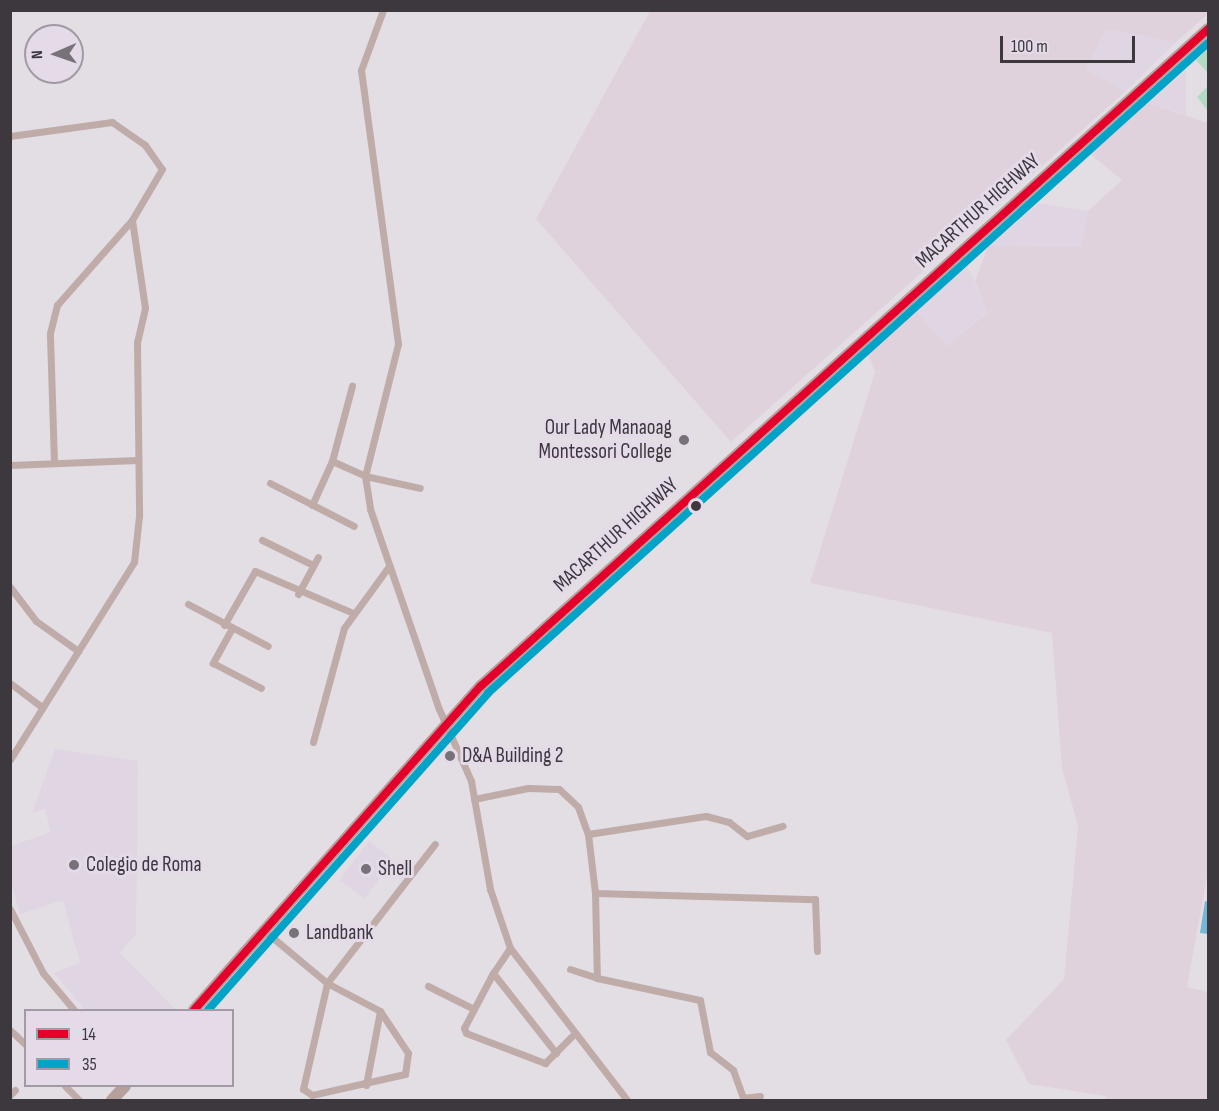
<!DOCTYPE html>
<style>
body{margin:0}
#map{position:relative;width:1219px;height:1111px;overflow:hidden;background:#e3dee4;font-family:"Sofia Sans Condensed",sans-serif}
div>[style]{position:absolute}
.built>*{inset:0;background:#e0d5e3;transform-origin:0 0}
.industrial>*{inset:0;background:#dfd2dd}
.green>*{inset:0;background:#b3dac2}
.water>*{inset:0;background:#74b7d8}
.minor>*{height:7px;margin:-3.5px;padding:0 3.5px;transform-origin:3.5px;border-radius:3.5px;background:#bfaca9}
.trunk>*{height:12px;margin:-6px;padding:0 6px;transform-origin:6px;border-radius:6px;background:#b6a09e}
.bus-1>*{height:8px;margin:-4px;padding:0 4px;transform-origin:4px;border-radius:4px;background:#e4002b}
.bus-2>*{height:8px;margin:-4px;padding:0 4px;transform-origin:4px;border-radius:4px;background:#03a3c7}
.dots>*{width:16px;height:16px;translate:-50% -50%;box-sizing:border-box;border:3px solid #e4dae8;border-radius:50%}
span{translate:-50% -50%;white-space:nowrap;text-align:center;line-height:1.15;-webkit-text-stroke:6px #e4dae8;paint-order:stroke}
.street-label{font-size:21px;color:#3c383e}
.poi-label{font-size:21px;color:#3c383e}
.right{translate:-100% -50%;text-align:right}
.left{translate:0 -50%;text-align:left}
.frame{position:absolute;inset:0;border:12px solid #3c383e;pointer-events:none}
.legend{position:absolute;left:24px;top:1009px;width:210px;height:78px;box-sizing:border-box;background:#e4dae8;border:2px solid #a199a4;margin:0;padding:8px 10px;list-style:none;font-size:18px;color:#3c383e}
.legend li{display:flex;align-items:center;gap:12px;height:30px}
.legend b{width:30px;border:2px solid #a199a4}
.north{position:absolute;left:24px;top:24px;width:60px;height:60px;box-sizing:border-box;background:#e4dae8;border:2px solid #a199a4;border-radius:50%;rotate:268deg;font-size:16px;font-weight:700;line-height:24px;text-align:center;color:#3c383e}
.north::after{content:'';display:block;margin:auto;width:21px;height:27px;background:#767278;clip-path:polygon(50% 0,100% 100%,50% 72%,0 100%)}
.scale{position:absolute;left:1000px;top:36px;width:135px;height:27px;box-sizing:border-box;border:3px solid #3c383e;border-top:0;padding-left:8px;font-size:18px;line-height:21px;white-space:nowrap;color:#3c383e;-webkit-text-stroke:4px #e4dae8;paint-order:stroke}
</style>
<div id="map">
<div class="built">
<div style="clip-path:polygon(1106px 29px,1176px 42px,1126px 91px,1086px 70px)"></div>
<div style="clip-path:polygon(1186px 70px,1186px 115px,1148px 103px)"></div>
<div style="clip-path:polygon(1039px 203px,1088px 211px,1082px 247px,988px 246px)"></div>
<div style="clip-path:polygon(967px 266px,988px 311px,947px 346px,916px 311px)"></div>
<div style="clip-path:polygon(55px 749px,138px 761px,136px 934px,120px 953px,176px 1010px,85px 1010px,54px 973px,80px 963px,63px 900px,20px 914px,11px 883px,11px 846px,51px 832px,45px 809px,32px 813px)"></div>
<div style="left:369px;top:841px;width:31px;height:49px;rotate:37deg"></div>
</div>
<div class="industrial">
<div style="clip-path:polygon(650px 11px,1208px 10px,1208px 14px,1176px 42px,1106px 29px,1086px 70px,1126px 91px,731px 442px,536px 219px)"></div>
<div style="clip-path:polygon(1148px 103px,1208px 123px,1208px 870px,1187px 987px,1208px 992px,1208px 1100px,1105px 1100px,1106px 1096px,1029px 1084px,1006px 1040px,1064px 979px,1078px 826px,1062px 768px,1052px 633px,810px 583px,875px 372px,868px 354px,916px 311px,947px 346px,988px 312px,975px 281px,988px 246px,1082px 247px,1088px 211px,1122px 180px,1090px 154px)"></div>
</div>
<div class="green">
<div style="clip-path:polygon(1208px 49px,1208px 73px,1196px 60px)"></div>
<div style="clip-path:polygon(1208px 86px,1208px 111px,1197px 97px)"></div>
</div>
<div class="water">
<div style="clip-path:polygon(1205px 901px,1208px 902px,1208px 934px,1200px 933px)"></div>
</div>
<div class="minor">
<div style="left:383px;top:10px;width:64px;rotate:110.1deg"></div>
<div style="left:361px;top:70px;width:276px;rotate:82.3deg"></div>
<div style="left:398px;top:344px;width:136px;rotate:104deg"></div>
<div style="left:365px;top:476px;width:33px;rotate:81deg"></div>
<div style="left:370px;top:509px;width:212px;rotate:71deg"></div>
<div style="left:439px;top:709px;width:79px;rotate:66deg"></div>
<div style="left:471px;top:781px;width:110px;rotate:80deg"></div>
<div style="left:490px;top:889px;width:62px;rotate:71.3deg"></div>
<div style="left:510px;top:948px;width:192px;rotate:52.4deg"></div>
<div style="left:10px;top:136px;width:103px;rotate:-7.8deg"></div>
<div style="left:112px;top:122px;width:40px;rotate:34.9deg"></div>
<div style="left:145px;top:145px;width:29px;rotate:55deg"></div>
<div style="left:162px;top:169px;width:59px;rotate:120.5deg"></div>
<div style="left:132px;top:220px;width:89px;rotate:81.6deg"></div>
<div style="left:145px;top:308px;width:35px;rotate:103deg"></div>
<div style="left:137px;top:342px;width:174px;rotate:89.3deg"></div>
<div style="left:139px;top:516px;width:46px;rotate:96.2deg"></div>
<div style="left:134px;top:562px;width:234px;rotate:122.1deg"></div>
<div style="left:332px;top:461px;width:36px;rotate:24deg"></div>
<div style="left:365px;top:476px;width:56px;rotate:12.3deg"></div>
<div style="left:54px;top:463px;width:130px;rotate:-91.8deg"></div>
<div style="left:50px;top:333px;width:29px;rotate:-76deg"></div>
<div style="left:57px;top:305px;width:113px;rotate:-48.6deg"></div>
<div style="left:10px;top:465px;width:127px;rotate:-2.3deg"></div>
<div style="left:270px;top:483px;width:94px;rotate:27.1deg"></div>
<div style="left:312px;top:505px;width:48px;rotate:-65.6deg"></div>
<div style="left:332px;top:461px;width:78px;rotate:-75.1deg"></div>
<div style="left:262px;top:540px;width:57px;rotate:26.1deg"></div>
<div style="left:10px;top:587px;width:43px;rotate:52.6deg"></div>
<div style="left:36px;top:621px;width:52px;rotate:35.5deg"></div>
<div style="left:298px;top:594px;width:42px;rotate:-61.6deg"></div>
<div style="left:188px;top:604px;width:90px;rotate:27.7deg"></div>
<div style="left:224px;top:625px;width:62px;rotate:-60.1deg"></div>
<div style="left:255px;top:571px;width:107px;rotate:23.2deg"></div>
<div style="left:231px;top:630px;width:38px;rotate:119deg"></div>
<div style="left:213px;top:663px;width:54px;rotate:27.5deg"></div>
<div style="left:10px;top:683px;width:38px;rotate:37deg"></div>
<div style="left:313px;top:742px;width:118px;rotate:-74.8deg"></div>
<div style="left:344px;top:628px;width:77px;rotate:-54deg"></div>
<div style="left:474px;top:799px;width:55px;rotate:-11.5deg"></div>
<div style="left:528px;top:788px;width:31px;rotate:2deg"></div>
<div style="left:559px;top:789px;width:26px;rotate:43deg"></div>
<div style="left:578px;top:807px;width:29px;rotate:70deg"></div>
<div style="left:588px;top:834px;width:59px;rotate:83.2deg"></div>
<div style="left:595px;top:893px;width:220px;rotate:1.6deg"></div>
<div style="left:815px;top:899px;width:52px;rotate:87.8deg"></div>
<div style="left:588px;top:834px;width:119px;rotate:-8.7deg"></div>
<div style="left:706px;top:816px;width:24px;rotate:15deg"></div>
<div style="left:729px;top:822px;width:23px;rotate:38deg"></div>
<div style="left:747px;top:836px;width:37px;rotate:-16deg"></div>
<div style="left:595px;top:893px;width:85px;rotate:88.7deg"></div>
<div style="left:597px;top:978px;width:105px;rotate:12.1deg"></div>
<div style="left:700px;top:1000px;width:53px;rotate:79.1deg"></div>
<div style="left:710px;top:1052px;width:29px;rotate:38deg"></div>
<div style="left:733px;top:1070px;width:30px;rotate:70deg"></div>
<div style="left:743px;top:1098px;width:17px;rotate:-7deg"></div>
<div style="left:10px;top:909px;width:72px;rotate:62.7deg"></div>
<div style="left:43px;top:973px;width:48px;rotate:50deg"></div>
<div style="left:267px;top:933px;width:78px;rotate:39.8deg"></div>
<div style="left:327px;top:983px;width:60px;rotate:27.8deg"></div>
<div style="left:380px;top:1011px;width:50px;rotate:56.3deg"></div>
<div style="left:408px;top:1053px;width:21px;rotate:98deg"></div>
<div style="left:405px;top:1074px;width:95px;rotate:167.3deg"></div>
<div style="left:312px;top:1095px;width:11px;rotate:-146deg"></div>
<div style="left:303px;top:1089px;width:109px;rotate:-77.2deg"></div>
<div style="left:327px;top:983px;width:176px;rotate:-52.2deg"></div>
<div style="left:510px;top:948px;width:30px;rotate:124deg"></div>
<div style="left:493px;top:973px;width:102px;rotate:51.8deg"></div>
<div style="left:570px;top:969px;width:28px;rotate:18deg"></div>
<div style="left:493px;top:973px;width:62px;rotate:117.8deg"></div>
<div style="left:464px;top:1028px;width:5px;rotate:68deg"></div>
<div style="left:466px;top:1033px;width:85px;rotate:20.8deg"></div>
<div style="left:545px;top:1063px;width:41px;rotate:-45deg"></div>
<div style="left:428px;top:986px;width:51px;rotate:26.6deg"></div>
<div style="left:10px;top:1030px;width:22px;rotate:43deg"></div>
<div style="left:366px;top:1085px;width:75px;rotate:-79.3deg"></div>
<div style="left:65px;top:1086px;width:20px;rotate:45deg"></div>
<div style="left:10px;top:1095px;width:7px;rotate:-45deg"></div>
</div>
<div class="trunk">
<div style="left:194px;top:1010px;width:433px;rotate:-48.5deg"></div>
<div style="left:481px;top:686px;width:980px;rotate:-42.1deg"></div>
<div style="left:112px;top:1100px;width:19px;rotate:-47deg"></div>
</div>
<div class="bus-1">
<div style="left:194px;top:1010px;width:433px;rotate:-48.5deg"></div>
<div style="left:481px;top:686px;width:980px;rotate:-42.1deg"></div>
</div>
<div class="bus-2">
<div style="left:208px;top:1010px;width:423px;rotate:-48.5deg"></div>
<div style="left:488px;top:693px;width:970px;rotate:-42.08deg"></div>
</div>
<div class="dots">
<div style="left:684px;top:440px;background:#767278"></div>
<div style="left:696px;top:506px;background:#3c383e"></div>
<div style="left:450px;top:756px;background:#767278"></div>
<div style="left:74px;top:865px;background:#767278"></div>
<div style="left:366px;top:869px;background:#767278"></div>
<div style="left:294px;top:933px;background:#767278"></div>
</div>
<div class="street-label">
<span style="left:978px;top:211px;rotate:-42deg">MACARTHUR HIGHWAY</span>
<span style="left:616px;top:535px;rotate:-42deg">MACARTHUR HIGHWAY</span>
</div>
<div class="poi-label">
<span class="right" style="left:672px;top:440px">Our Lady Manaoag<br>Montessori College</span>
<span class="left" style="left:462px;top:756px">D&amp;A Building 2</span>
<span class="left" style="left:86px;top:865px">Colegio de Roma</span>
<span class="left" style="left:378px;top:869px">Shell</span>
<span class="left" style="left:306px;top:933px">Landbank</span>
</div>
<div class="frame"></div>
<ul class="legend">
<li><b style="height:8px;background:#e4002b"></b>14</li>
<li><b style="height:8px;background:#03a3c7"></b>35</li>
</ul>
<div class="north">N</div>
<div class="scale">100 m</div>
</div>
